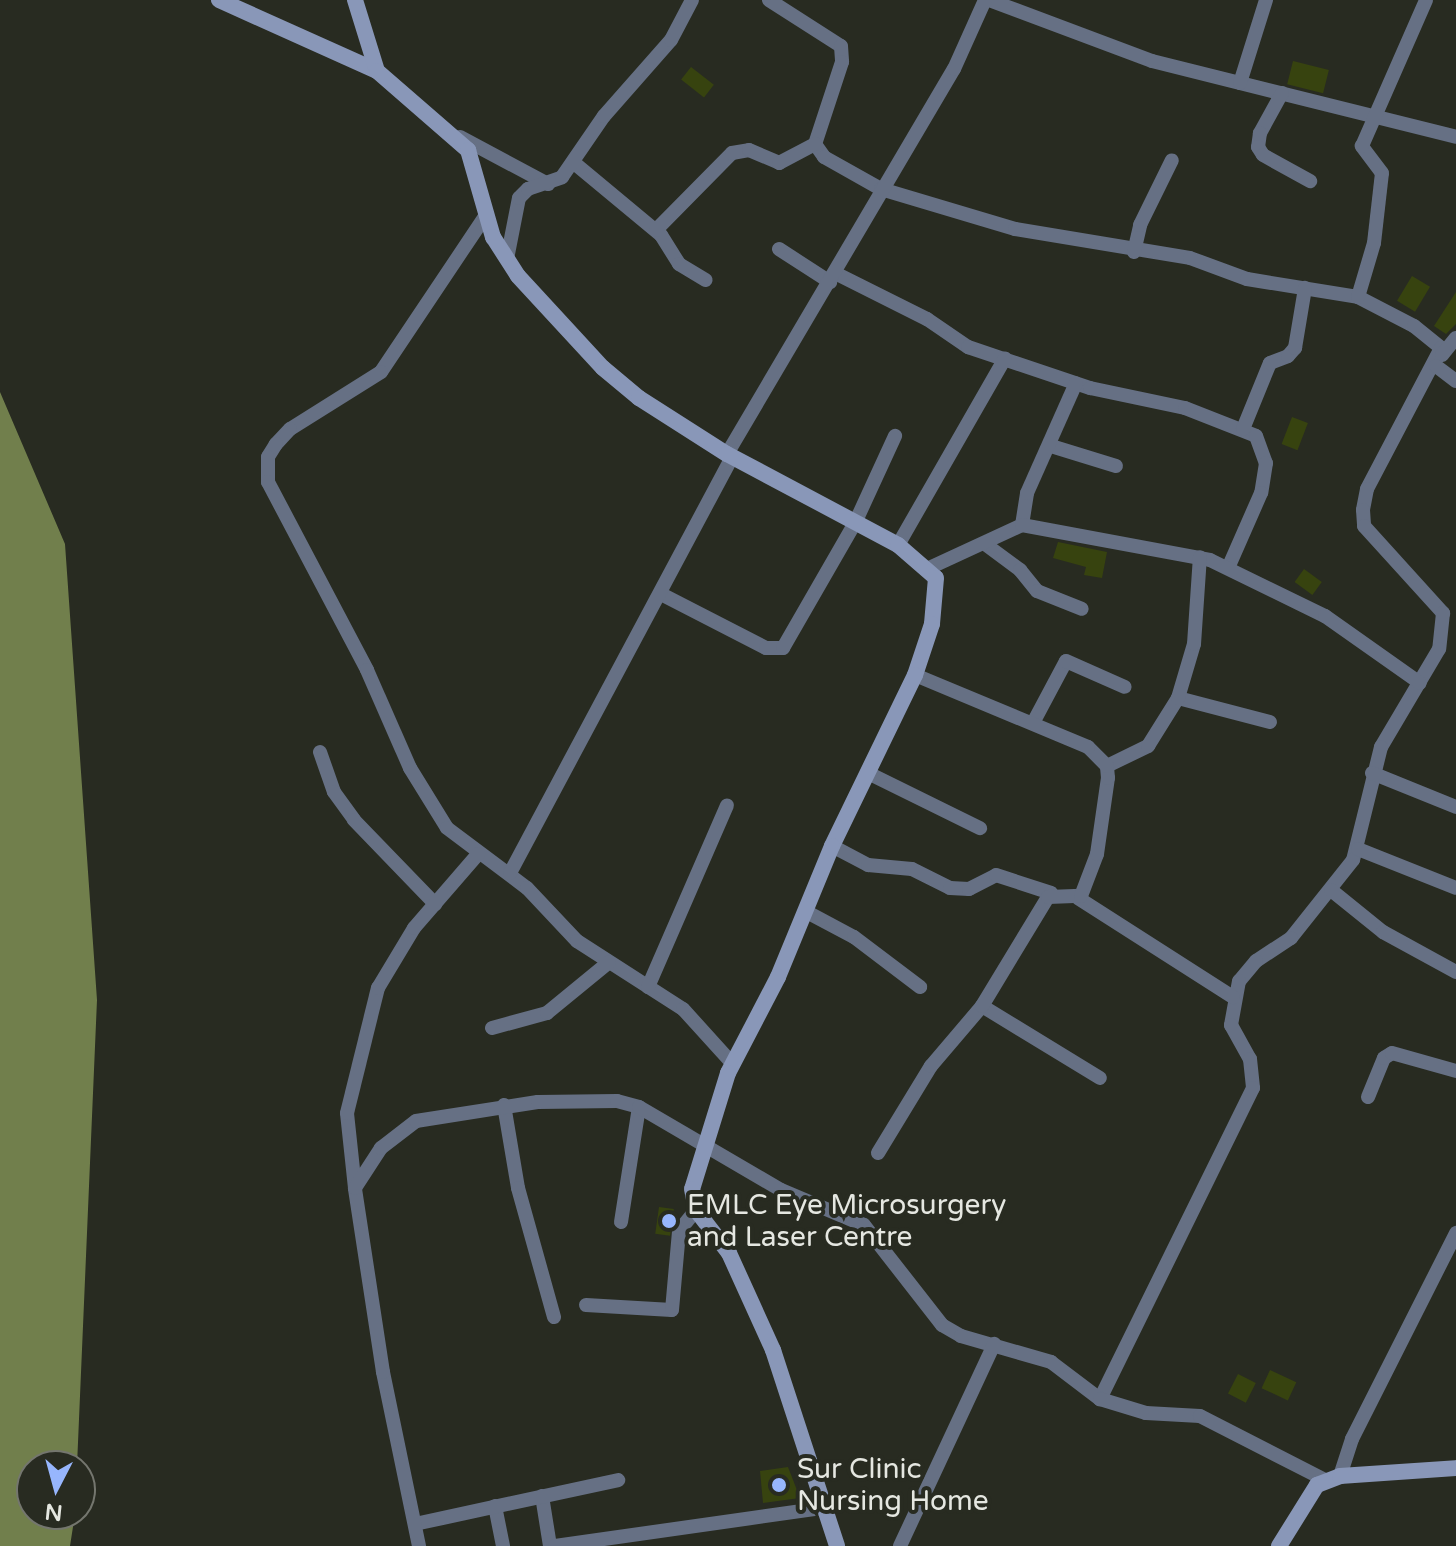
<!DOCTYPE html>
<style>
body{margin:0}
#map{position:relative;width:1456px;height:1546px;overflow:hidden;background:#282b21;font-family:"Varela Round",sans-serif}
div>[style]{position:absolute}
.water>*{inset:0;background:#717f4c}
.building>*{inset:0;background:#37430f;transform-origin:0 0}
.street>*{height:14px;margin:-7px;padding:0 7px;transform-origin:7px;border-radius:7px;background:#667084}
.secondary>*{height:16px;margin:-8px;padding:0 8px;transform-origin:8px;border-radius:8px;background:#8997b8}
.dots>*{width:22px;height:22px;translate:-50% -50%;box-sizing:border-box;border:4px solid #282b21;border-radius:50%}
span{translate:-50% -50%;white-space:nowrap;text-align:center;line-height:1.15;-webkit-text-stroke:8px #282b21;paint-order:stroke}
.poi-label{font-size:28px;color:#e5e7e1}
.left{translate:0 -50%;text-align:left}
.north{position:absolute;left:16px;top:1450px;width:80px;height:80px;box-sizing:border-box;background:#282b21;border:2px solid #74766e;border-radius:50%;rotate:186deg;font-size:22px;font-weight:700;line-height:32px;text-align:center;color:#e5e7e1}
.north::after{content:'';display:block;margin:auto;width:28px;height:36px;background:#97b6fd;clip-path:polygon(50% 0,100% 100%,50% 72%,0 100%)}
</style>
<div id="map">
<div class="water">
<div style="clip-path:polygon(0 392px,65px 544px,97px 1000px,77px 1466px,32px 1466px,32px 1514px,75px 1514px,70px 1546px,0 1546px)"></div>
</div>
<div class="building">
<div style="left:1293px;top:61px;width:37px;height:24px;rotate:14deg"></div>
<div style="left:691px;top:67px;width:29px;height:16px;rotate:38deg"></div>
<div style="left:1412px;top:276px;width:21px;height:29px;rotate:31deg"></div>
<div style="clip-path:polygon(1456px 292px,1456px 324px,1446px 334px,1434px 326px)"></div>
<div style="left:1292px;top:417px;width:17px;height:29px;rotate:21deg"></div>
<div style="clip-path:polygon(1058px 542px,1107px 552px,1102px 578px,1084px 575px,1086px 567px,1053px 558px)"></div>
<div style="left:1304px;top:569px;width:22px;height:16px;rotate:36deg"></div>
<div style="left:659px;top:1207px;width:15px;height:27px;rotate:8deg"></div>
<div style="left:1270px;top:1370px;width:29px;height:20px;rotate:25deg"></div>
<div style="left:1238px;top:1374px;width:20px;height:22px;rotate:27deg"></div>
<div style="clip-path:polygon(788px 1467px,800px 1498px,763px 1503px,760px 1471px)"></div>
</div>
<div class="street">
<div style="left:769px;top:0;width:85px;rotate:32.6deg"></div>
<div style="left:841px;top:46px;width:16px;rotate:86deg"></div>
<div style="left:842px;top:62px;width:86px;rotate:108.2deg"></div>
<div style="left:815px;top:144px;width:16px;rotate:55deg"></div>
<div style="left:824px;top:157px;width:65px;rotate:29.3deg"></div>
<div style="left:881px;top:189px;width:140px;rotate:16.6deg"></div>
<div style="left:1015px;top:229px;width:177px;rotate:9.4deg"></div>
<div style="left:1190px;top:258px;width:61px;rotate:20.2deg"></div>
<div style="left:1247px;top:279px;width:112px;rotate:9.2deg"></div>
<div style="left:1358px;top:297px;width:63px;rotate:27.4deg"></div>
<div style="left:1414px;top:326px;width:35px;rotate:39deg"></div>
<div style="left:1441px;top:348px;width:159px;rotate:117.7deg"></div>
<div style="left:1367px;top:489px;width:21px;rotate:101deg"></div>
<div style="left:1363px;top:510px;width:16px;rotate:86deg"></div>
<div style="left:1364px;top:526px;width:118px;rotate:47.8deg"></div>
<div style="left:1443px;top:613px;width:36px;rotate:96deg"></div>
<div style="left:1439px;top:649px;width:114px;rotate:120.6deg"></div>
<div style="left:1381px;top:747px;width:116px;rotate:103.9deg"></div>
<div style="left:1353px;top:860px;width:100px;rotate:128.5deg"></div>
<div style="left:1291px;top:938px;width:42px;rotate:146.7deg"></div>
<div style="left:1256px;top:961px;width:26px;rotate:130deg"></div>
<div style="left:1239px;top:981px;width:45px;rotate:100.3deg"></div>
<div style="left:1231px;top:1025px;width:39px;rotate:61deg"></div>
<div style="left:1250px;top:1059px;width:29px;rotate:84deg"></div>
<div style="left:1253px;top:1088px;width:347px;rotate:116.2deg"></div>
<div style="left:989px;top:0;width:174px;rotate:20.5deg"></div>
<div style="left:1152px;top:61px;width:313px;rotate:14deg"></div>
<div style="left:1240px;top:83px;width:87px;rotate:-72.6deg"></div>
<div style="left:1282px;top:93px;width:46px;rotate:118.8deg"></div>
<div style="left:1260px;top:133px;width:14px;rotate:98deg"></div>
<div style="left:1258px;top:147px;width:9px;rotate:58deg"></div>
<div style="left:1263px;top:155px;width:54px;rotate:29deg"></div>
<div style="left:460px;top:137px;width:100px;rotate:28.1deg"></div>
<div style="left:573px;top:162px;width:114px;rotate:39.7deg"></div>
<div style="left:661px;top:235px;width:34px;rotate:58deg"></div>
<div style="left:679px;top:264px;width:31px;rotate:31deg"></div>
<div style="left:484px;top:218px;width:185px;rotate:123.8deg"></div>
<div style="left:381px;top:372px;width:107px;rotate:147.9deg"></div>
<div style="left:290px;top:429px;width:21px;rotate:133deg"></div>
<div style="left:276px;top:444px;width:15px;rotate:122deg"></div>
<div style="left:268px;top:457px;width:25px;rotate:90deg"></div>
<div style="left:268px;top:482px;width:212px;rotate:62.2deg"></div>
<div style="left:367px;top:670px;width:107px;rotate:66.3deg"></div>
<div style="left:410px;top:768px;width:70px;rotate:58.3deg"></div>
<div style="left:447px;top:828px;width:100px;rotate:36.9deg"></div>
<div style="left:527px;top:888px;width:73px;rotate:46.7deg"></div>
<div style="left:577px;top:941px;width:126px;rotate:32.7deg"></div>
<div style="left:683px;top:1009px;width:73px;rotate:47.8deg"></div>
<div style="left:656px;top:230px;width:108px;rotate:-45.4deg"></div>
<div style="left:732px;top:153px;width:17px;rotate:-10deg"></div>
<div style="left:749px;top:150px;width:33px;rotate:23deg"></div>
<div style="left:779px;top:163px;width:41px;rotate:-27.8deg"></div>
<div style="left:779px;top:249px;width:61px;rotate:32.9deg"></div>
<div style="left:1134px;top:252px;width:28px;rotate:-77deg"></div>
<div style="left:1140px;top:225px;width:72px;rotate:-63.8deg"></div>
<div style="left:507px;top:259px;width:62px;rotate:-78.9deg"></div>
<div style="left:519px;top:198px;width:13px;rotate:-45deg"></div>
<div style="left:528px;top:189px;width:36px;rotate:-19deg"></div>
<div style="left:562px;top:177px;width:74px;rotate:-55.5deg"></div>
<div style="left:604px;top:116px;width:101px;rotate:-48.6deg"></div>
<div style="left:671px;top:40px;width:45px;rotate:-62.3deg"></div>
<div style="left:835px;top:273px;width:103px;rotate:26.6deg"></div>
<div style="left:927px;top:319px;width:50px;rotate:34.3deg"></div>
<div style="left:968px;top:347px;width:129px;rotate:18.6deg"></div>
<div style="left:1090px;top:388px;width:97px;rotate:11.9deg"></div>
<div style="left:1185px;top:408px;width:76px;rotate:21.5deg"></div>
<div style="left:1256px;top:436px;width:29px;rotate:70deg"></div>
<div style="left:1266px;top:463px;width:30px;rotate:99deg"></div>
<div style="left:1261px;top:493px;width:80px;rotate:113.7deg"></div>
<div style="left:1358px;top:297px;width:56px;rotate:-73.5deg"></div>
<div style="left:1374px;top:243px;width:70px;rotate:-83.5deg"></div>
<div style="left:1382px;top:173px;width:34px;rotate:-127deg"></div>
<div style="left:1362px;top:146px;width:159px;rotate:-66.3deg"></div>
<div style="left:1442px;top:355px;width:22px;rotate:-51deg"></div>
<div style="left:1436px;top:366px;width:25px;rotate:37deg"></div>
<div style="left:1243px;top:429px;width:71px;rotate:-67.8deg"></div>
<div style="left:1270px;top:363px;width:19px;rotate:-21deg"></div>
<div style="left:1288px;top:356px;width:11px;rotate:-49deg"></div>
<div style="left:1295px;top:348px;width:61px;rotate:-80.5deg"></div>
<div style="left:1051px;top:446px;width:68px;rotate:17.1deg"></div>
<div style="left:727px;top:454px;width:447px;rotate:-59.5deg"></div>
<div style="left:954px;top:69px;width:76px;rotate:-65.8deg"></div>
<div style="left:1022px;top:525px;width:32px;rotate:-81deg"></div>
<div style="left:1027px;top:493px;width:120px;rotate:-66deg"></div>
<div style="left:985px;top:544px;width:44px;rotate:36.6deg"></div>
<div style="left:1020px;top:570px;width:27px;rotate:51deg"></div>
<div style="left:1037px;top:591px;width:48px;rotate:21.8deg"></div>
<div style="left:898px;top:545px;width:215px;rotate:-60.2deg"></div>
<div style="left:929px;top:568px;width:102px;rotate:-24.8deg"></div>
<div style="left:1022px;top:525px;width:191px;rotate:10.5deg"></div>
<div style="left:1210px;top:560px;width:128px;rotate:26deg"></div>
<div style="left:1325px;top:616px;width:116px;rotate:35.2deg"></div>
<div style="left:661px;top:594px;width:118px;rotate:27.2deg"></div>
<div style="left:766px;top:648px;width:17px"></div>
<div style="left:783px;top:648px;width:144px;rotate:-60.1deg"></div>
<div style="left:855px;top:523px;width:96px;rotate:-65.3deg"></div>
<div style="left:1178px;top:698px;width:95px;rotate:14.6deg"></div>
<div style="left:1033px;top:723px;width:70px;rotate:-62deg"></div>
<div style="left:1066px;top:661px;width:64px;rotate:23.8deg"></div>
<div style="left:320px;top:752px;width:42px;rotate:70.7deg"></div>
<div style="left:334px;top:792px;width:34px;rotate:54deg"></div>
<div style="left:354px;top:820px;width:117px;rotate:46deg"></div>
<div style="left:1107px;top:766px;width:46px;rotate:-26deg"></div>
<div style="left:1148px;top:746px;width:57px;rotate:-58deg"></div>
<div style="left:1178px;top:698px;width:56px;rotate:-73.5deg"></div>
<div style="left:1194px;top:644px;width:87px;rotate:-86.1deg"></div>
<div style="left:868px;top:773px;width:125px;rotate:26.2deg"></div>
<div style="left:1372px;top:773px;width:91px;rotate:22deg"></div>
<div style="left:832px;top:846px;width:41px;rotate:27.8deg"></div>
<div style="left:868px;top:865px;width:44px;rotate:5.2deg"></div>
<div style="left:912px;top:869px;width:42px;rotate:26.6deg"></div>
<div style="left:950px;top:888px;width:19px;rotate:3deg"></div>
<div style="left:969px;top:889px;width:30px;rotate:-27deg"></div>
<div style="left:996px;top:875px;width:58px;rotate:18.1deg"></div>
<div style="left:1358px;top:849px;width:105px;rotate:21.7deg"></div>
<div style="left:510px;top:873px;width:472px;rotate:-61.9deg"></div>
<div style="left:1331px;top:890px;width:67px;rotate:38.9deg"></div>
<div style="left:1383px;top:932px;width:83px;rotate:28.7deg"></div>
<div style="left:1078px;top:898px;width:184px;rotate:32.6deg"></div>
<div style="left:805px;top:911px;width:55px;rotate:28deg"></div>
<div style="left:854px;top:937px;width:83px;rotate:37.1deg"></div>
<div style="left:648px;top:987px;width:198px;rotate:-66.5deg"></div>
<div style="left:982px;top:1006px;width:138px;rotate:31.4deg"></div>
<div style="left:492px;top:1028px;width:57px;rotate:-15.3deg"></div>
<div style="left:547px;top:1013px;width:80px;rotate:-39.4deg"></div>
<div style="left:1368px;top:1097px;width:42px;rotate:-67.7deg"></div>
<div style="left:1384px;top:1058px;width:9px;rotate:-32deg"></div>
<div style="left:1392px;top:1053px;width:66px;rotate:15.7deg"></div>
<div style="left:504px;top:1105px;width:84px;rotate:80.4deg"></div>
<div style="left:518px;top:1188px;width:134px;rotate:74.4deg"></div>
<div style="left:878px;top:1153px;width:102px;rotate:-58.7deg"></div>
<div style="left:931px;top:1066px;width:79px;rotate:-49.6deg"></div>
<div style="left:982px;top:1006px;width:127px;rotate:-58.8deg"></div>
<div style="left:1048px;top:897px;width:33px;rotate:-2deg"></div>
<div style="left:1081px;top:896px;width:45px;rotate:-69.1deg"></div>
<div style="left:1097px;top:854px;width:77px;rotate:-81.8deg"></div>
<div style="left:1108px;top:778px;width:12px;rotate:-95deg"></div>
<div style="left:1107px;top:766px;width:27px;rotate:-135deg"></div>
<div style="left:1088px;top:747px;width:187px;rotate:-157.4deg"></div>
<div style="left:355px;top:1188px;width:75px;rotate:-96.1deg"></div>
<div style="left:347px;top:1113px;width:129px;rotate:-76.1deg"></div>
<div style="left:378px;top:988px;width:70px;rotate:-59deg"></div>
<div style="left:414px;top:928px;width:98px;rotate:-49.1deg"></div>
<div style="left:621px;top:1222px;width:116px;rotate:-81.1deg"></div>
<div style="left:586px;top:1305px;width:86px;rotate:3.3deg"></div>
<div style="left:672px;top:1310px;width:79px;rotate:-84.9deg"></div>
<div style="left:679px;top:1231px;width:27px;rotate:-51deg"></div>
<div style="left:1340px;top:1476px;width:39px;rotate:-72deg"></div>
<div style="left:1352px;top:1439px;width:231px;rotate:-63.2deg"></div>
<div style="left:542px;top:1496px;width:51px;rotate:80.9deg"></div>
<div style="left:495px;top:1506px;width:41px;rotate:78.7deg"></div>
<div style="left:415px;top:1524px;width:208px;rotate:-12.2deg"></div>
<div style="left:419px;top:1546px;width:178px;rotate:-101.7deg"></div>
<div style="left:383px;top:1372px;width:186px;rotate:-98.7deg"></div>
<div style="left:355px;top:1188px;width:48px;rotate:-57deg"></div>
<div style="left:381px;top:1148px;width:44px;rotate:-37.6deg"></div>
<div style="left:416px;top:1121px;width:123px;rotate:-8.9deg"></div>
<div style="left:538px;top:1102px;width:79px;rotate:-0.7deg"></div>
<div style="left:617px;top:1101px;width:23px;rotate:15deg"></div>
<div style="left:639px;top:1107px;width:164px;rotate:30.3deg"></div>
<div style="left:781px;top:1190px;width:90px;rotate:22.9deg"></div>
<div style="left:864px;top:1225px;width:127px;rotate:52deg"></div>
<div style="left:942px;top:1325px;width:22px;rotate:30deg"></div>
<div style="left:961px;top:1336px;width:94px;rotate:16.1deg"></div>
<div style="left:1051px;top:1362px;width:61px;rotate:37.1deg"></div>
<div style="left:1100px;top:1399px;width:48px;rotate:16.9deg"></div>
<div style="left:1146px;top:1413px;width:54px;rotate:3.2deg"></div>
<div style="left:1200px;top:1416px;width:143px;rotate:27.1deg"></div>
<div style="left:555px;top:1546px;width:269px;rotate:-8.1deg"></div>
<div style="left:900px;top:1546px;width:223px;rotate:-65deg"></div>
</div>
<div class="secondary">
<div style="left:219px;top:0;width:173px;rotate:24.2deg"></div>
<div style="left:355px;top:0;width:74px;rotate:72.8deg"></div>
<div style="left:377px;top:71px;width:121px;rotate:41deg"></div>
<div style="left:468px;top:150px;width:91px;rotate:74deg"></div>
<div style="left:493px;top:237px;width:46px;rotate:57.3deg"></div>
<div style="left:518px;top:276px;width:125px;rotate:47.3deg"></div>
<div style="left:603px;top:368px;width:47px;rotate:39.8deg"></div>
<div style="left:639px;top:398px;width:104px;rotate:32.5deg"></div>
<div style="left:727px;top:454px;width:194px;rotate:28deg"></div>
<div style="left:898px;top:545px;width:50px;rotate:41deg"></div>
<div style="left:936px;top:578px;width:46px;rotate:95deg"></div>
<div style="left:932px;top:624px;width:54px;rotate:108.4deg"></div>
<div style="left:915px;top:675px;width:190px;rotate:115.9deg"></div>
<div style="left:832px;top:846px;width:142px;rotate:112.4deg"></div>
<div style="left:778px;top:977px;width:108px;rotate:117.5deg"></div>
<div style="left:728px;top:1073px;width:121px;rotate:107.2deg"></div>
<div style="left:692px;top:1189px;width:21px;rotate:79deg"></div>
<div style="left:696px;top:1210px;width:54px;rotate:52.5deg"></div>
<div style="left:729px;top:1253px;width:107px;rotate:65.6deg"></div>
<div style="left:773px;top:1350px;width:206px;rotate:71.9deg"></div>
<div style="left:1279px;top:1546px;width:72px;rotate:-58.1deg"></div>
<div style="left:1317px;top:1485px;width:25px;rotate:-21deg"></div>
<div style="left:1340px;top:1476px;width:116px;rotate:-3.9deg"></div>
</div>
<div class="dots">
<div style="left:669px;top:1221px;background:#97b6fd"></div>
<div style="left:779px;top:1485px;background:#97b6fd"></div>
</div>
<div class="poi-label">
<span class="left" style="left:687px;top:1221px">EMLC Eye Microsurgery<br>and Laser Centre</span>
<span class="left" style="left:797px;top:1485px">Sur Clinic<br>Nursing Home</span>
</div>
<div class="north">N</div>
</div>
